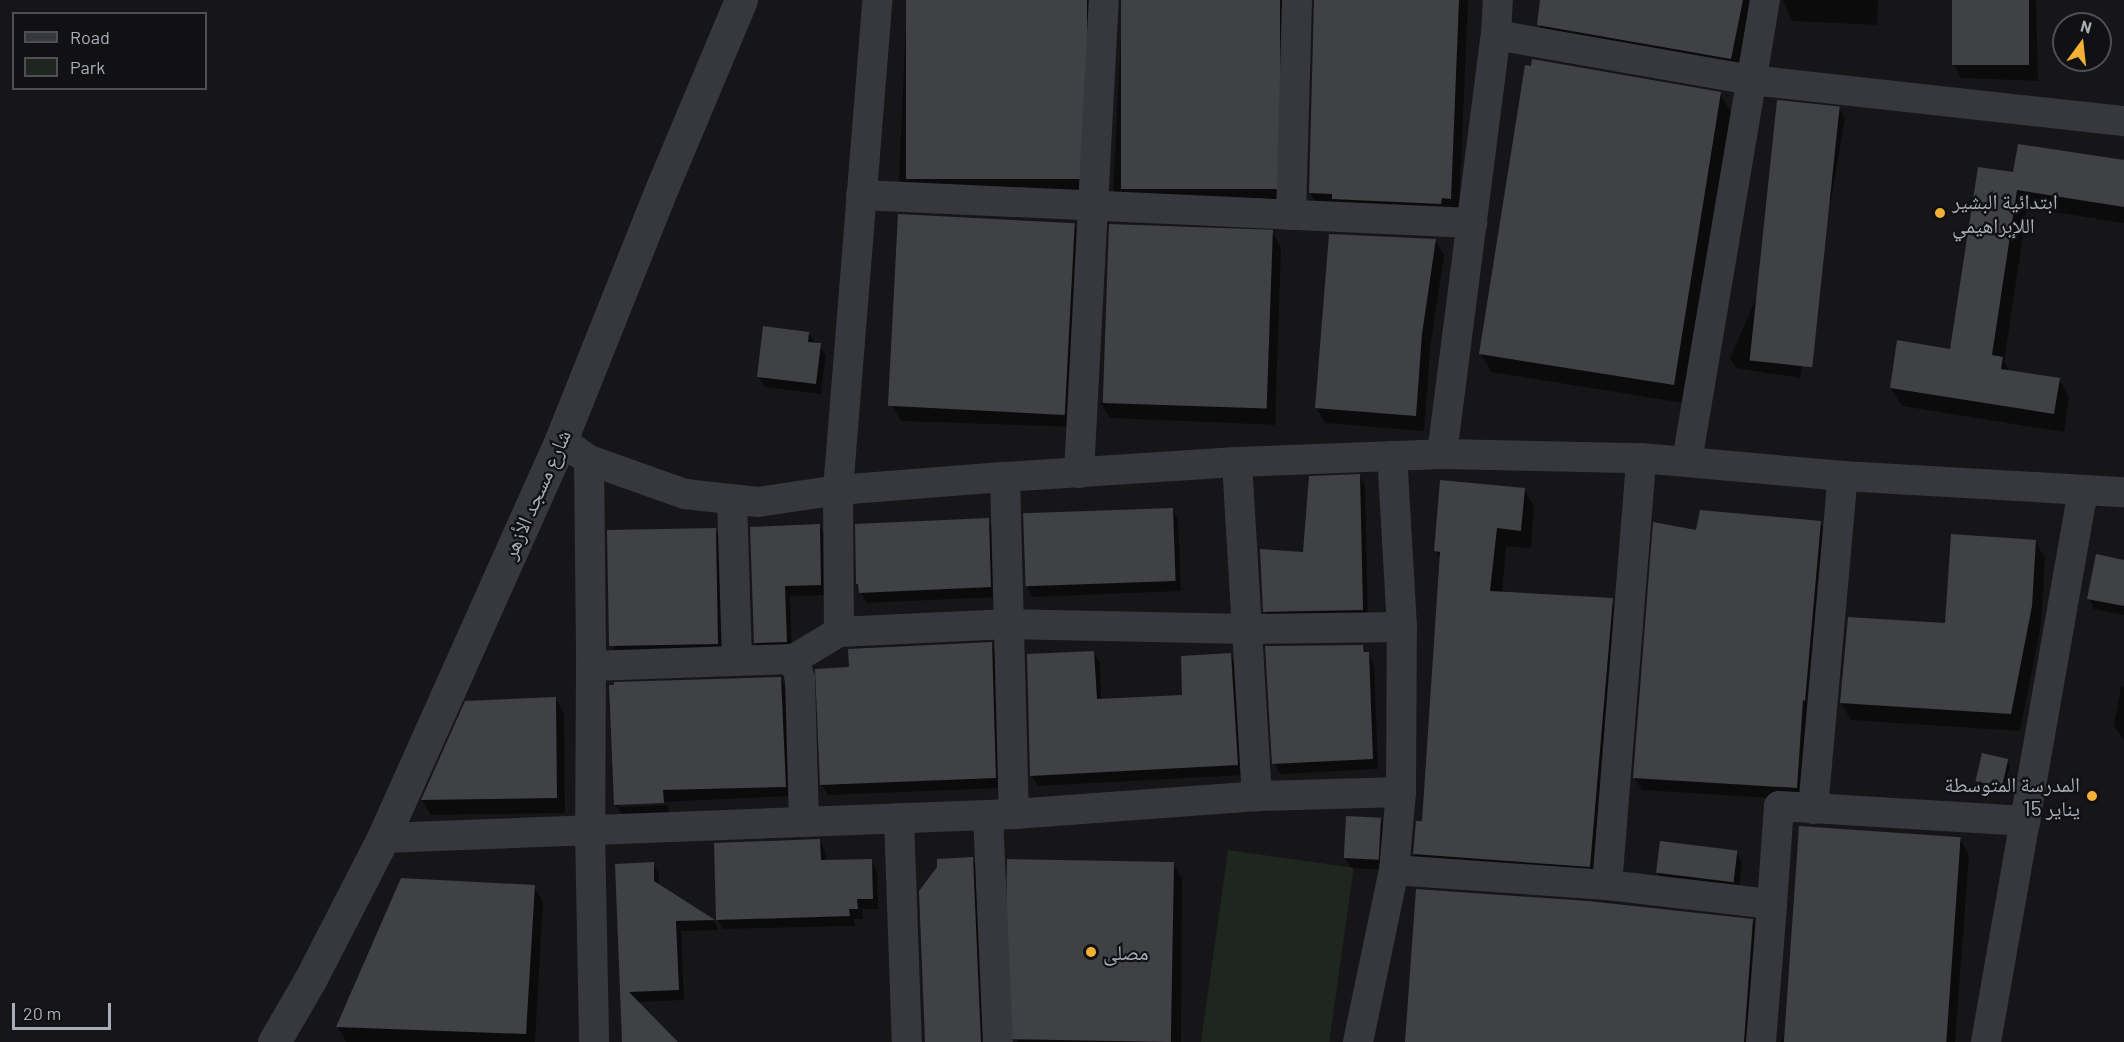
<!DOCTYPE html>
<meta charset="utf-8">
<style>
body{margin:0}
#map{position:relative;width:2124px;height:1042px;overflow:hidden;background:#161618;font-family:Barlow,"Noto Naskh Arabic",sans-serif}
div>[style]{position:absolute}
.green>*{inset:0;background:#1e261f;transform-origin:0 0}
.shadow>*{inset:0;background:#0007}
.building>*{inset:0;background:#404145;transform-origin:0 0}
.minor>*{height:30px;margin:-15px;padding:0 15px;transform-origin:15px;border-radius:15px;background:#37383d}
.tertiary>*{height:33px;margin:-16.5px;padding:0 16.5px;transform-origin:16.5px;border-radius:16.5px;background:#37383d}
.dots>*{width:16px;height:16px;translate:-50% -50%;box-sizing:border-box;border:3px solid #111113;border-radius:50%}
span{translate:-50% -50%;white-space:nowrap;text-align:center;line-height:1.15;-webkit-text-stroke:4.5px #111113;paint-order:stroke}
.poi-label{font-size:21px;color:#a8adb8}
.left{translate:0 -50%;text-align:left}
.right{translate:-100% -50%;text-align:right}
.street-label{font-size:21px;color:#a8adb8}
.legend{position:absolute;left:12px;top:12px;width:195px;height:78px;box-sizing:border-box;background:#111113;border:2px solid #4d4f55;margin:0;padding:8px 10px;list-style:none;font-size:18px;color:#a8adb8}
.legend li{display:flex;align-items:center;gap:12px;height:30px}
.legend b{width:30px;border:2px solid #4d4f55}
.north{position:absolute;left:2052px;top:12px;width:60px;height:60px;box-sizing:border-box;background:#111113;border:2px solid #4d4f55;border-radius:50%;rotate:15deg;font-size:16px;font-weight:700;line-height:24px;text-align:center;color:#a8adb8}
.north::after{content:'';display:block;margin:auto;width:21px;height:27px;background:#f2b134;clip-path:polygon(50% 0,100% 100%,50% 72%,0 100%)}
.scale{position:absolute;left:12px;top:1003px;width:99px;height:27px;box-sizing:border-box;border:3px solid #a8adb8;border-top:0;padding-left:8px;font-size:18px;line-height:21px;white-space:nowrap;color:#a8adb8;-webkit-text-stroke:4px #111113;paint-order:stroke}
</style>
<div id="map">
<div class="green">
<div style="left:1228px;top:850px;width:127px;height:194px;rotate:8deg"></div>
</div>
<div class="shadow">
<div style="clip-path:polygon(907px 0,1111px 0,1085px 203px,908px 195px,899px 179px)"></div>
<div style="clip-path:polygon(1119px 0,1303px 0,1283px 212px,1122px 205px,1113px 189px,1123px 1px)"></div>
<div style="clip-path:polygon(1313px 0,1468px 0,1459px 214px,1320px 209px,1310px 193px,1316px 1px)"></div>
<div style="clip-path:polygon(1542px 0,1771px 0,1739px 74px,1547px 40px,1538px 24px)"></div>
<div style="clip-path:polygon(1783px 0,1878px 0,1877px 25px,1792px 21px)"></div>
<div style="clip-path:polygon(1954px 0,2036px 0,2038px 81px,1961px 78px,1954px 65px)"></div>
<div style="clip-path:polygon(1720px 94px,1731px 112px,1684px 403px,1491px 372px,1481px 354px)"></div>
<div style="clip-path:polygon(1840px 109px,1845px 119px,1800px 378px,1736px 368px,1730px 358px)"></div>
<div style="clip-path:polygon(2124px 162px,2124px 223px,2027px 208px,2004px 362px,2010px 372px,2059px 379px,2069px 398px,2064px 432px,1902px 406px,1891px 388px,1951px 350px,2014px 174px)"></div>
<div style="clip-path:polygon(1074px 224px,1083px 239px,1073px 427px,901px 421px,892px 405px)"></div>
<div style="clip-path:polygon(1273px 233px,1281px 248px,1275px 425px,1110px 418px,1101px 403px)"></div>
<div style="clip-path:polygon(1435px 240px,1444px 255px,1430px 350px,1424px 431px,1325px 423px,1316px 407px)"></div>
<div style="clip-path:polygon(808px 333px,826px 355px,821px 394px,765px 387px,759px 377px)"></div>
<div style="clip-path:polygon(1359px 476px,1365px 486px,1368px 620px,1271px 621px,1265px 611px)"></div>
<div style="clip-path:polygon(1524px 489px,1534px 507px,1531px 548px,1506px 546px,1502px 593px,1612px 600px,1622px 618px,1600px 884px,1425px 872px,1414px 854px,1424px 823px,1441px 560px,1436px 551px)"></div>
<div style="clip-path:polygon(1173px 510px,1178px 520px,1181px 591px,1033px 597px,1027px 587px,1025px 516px)"></div>
<div style="clip-path:polygon(988px 520px,994px 530px,996px 597px,866px 603px,857px 583px)"></div>
<div style="clip-path:polygon(1820px 522px,1827px 535px,1804px 800px,1642px 790px,1634px 777px,1697px 531px)"></div>
<div style="clip-path:polygon(819px 525px,825px 536px,826px 595px,790px 596px,792px 652px,761px 653px,755px 643px,752px 529px)"></div>
<div style="clip-path:polygon(715px 530px,721px 540px,724px 654px,620px 658px,614px 648px)"></div>
<div style="clip-path:polygon(2035px 541px,2045px 558px,2041px 624px,2020px 731px,1851px 720px,1841px 703px,1946px 625px)"></div>
<div style="clip-path:polygon(2124px 562px,2124px 615px,2094px 609px,2089px 598px)"></div>
<div style="clip-path:polygon(991px 644px,997px 654px,1001px 788px,828px 795px,822px 785px,851px 668px)"></div>
<div style="clip-path:polygon(1363px 646px,1374px 664px,1378px 769px,1280px 774px,1274px 763px)"></div>
<div style="clip-path:polygon(1094px 653px,1100px 663px,1101px 700px,1183px 697px,1230px 655px,1236px 665px,1243px 775px,1038px 786px,1032px 776px)"></div>
<div style="clip-path:polygon(780px 678px,786px 688px,791px 796px,619px 804px,619px 807px,668px 805px,669px 813px,622px 815px,616px 805px,610px 687px)"></div>
<div style="clip-path:polygon(2121px 686px,2124px 687px,2124px 741px,2114px 725px)"></div>
<div style="clip-path:polygon(556px 699px,564px 714px,565px 813px,431px 815px,422px 800px,466px 702px)"></div>
<div style="clip-path:polygon(2007px 760px,2010px 765px,2004px 791px,1980px 785px,1978px 781px)"></div>
<div style="clip-path:polygon(1380px 820px,1386px 830px,1383px 870px,1351px 868px,1345px 858px)"></div>
<div style="clip-path:polygon(1960px 839px,1969px 855px,1955px 1042px,1780px 1042px)"></div>
<div style="clip-path:polygon(820px 841px,825px 851px,826px 862px,871px 861px,877px 871px,878px 909px,862px 909px,863px 919px,854px 919px,855px 926px,723px 929px,717px 919px)"></div>
<div style="clip-path:polygon(1737px 852px,1742px 863px,1739px 892px,1663px 883px,1657px 873px)"></div>
<div style="clip-path:polygon(972px 859px,981px 875px,988px 1042px,926px 1042px)"></div>
<div style="clip-path:polygon(1173px 863px,1182px 879px,1181px 1042px,1017px 1042px)"></div>
<div style="clip-path:polygon(653px 864px,659px 874px,659px 886px,714px 921px,719px 930px,681px 931px,684px 1000px,637px 1002px,675px 1042px,624px 1042px,616px 866px)"></div>
<div style="clip-path:polygon(534px 887px,543px 902px,535px 1042px,346px 1042px,338px 1027px)"></div>
<div style="clip-path:polygon(1753px 921px,1762px 937px,1753px 1042px,1406px 1042px)"></div>
</div>
<div class="building">
<div style="left:906px;top:0;width:181px;height:179px"></div>
<div style="left:1121px;top:0;width:159px;height:189px"></div>
<div style="clip-path:polygon(1314px 0,1459px 0,1451px 199px,1442px 198px,1441px 204px,1332px 199px,1332px 194px,1309px 193px)"></div>
<div style="clip-path:polygon(1540px 0,1743px 0,1731px 59px,1537px 25px)"></div>
<div style="left:1952px;top:0;width:77px;height:65px"></div>
<div style="clip-path:polygon(1532px 59px,1721px 92px,1674px 385px,1479px 354px,1525px 65px,1531px 66px)"></div>
<div style="left:1777px;top:100px;width:63px;height:262px;rotate:6deg"></div>
<div style="clip-path:polygon(2018px 144px,2124px 160px,2124px 207px,2017px 190px,1992px 355px,2003px 357px,2001px 369px,2060px 378px,2054px 414px,1890px 388px,1897px 340px,1950px 349px,1978px 167px,2013px 172px)"></div>
<div style="left:898px;top:214px;width:177px;height:192px;rotate:3deg"></div>
<div style="left:1109px;top:224px;width:164px;height:179px;rotate:2deg"></div>
<div style="clip-path:polygon(1329px 234px,1436px 239px,1422px 334px,1416px 416px,1315px 408px)"></div>
<div style="clip-path:polygon(763px 326px,809px 332px,808px 342px,821px 343px,816px 384px,757px 377px)"></div>
<div style="clip-path:polygon(1360px 474px,1363px 610px,1263px 612px,1260px 549px,1303px 552px,1309px 476px)"></div>
<div style="clip-path:polygon(1440px 480px,1525px 488px,1521px 531px,1497px 528px,1490px 591px,1613px 598px,1590px 867px,1413px 854px,1416px 821px,1422px 821px,1440px 552px,1434px 551px)"></div>
<div style="left:1173px;top:508px;width:73px;height:150px;rotate:88deg"></div>
<div style="clip-path:polygon(1700px 510px,1821px 521px,1805px 701px,1803px 700px,1797px 788px,1633px 778px,1653px 522px,1696px 530px)"></div>
<div style="clip-path:polygon(989px 518px,991px 587px,859px 593px,858px 584px,856px 584px,855px 524px)"></div>
<div style="clip-path:polygon(820px 524px,821px 585px,785px 586px,787px 642px,754px 643px,750px 527px)"></div>
<div style="left:716px;top:528px;width:116px;height:109px;rotate:89deg"></div>
<div style="clip-path:polygon(1951px 534px,2036px 540px,2032px 606px,2011px 714px,1840px 703px,1848px 617px,1945px 623px)"></div>
<div style="clip-path:polygon(2096px 554px,2124px 560px,2124px 606px,2087px 599px)"></div>
<div style="clip-path:polygon(992px 642px,996px 778px,820px 785px,815px 669px,849px 667px,848px 649px)"></div>
<div style="clip-path:polygon(1363px 645px,1364px 652px,1369px 652px,1373px 759px,1272px 764px,1265px 646px)"></div>
<div style="clip-path:polygon(1094px 651px,1097px 699px,1182px 695px,1181px 656px,1231px 653px,1238px 765px,1030px 776px,1027px 654px)"></div>
<div style="clip-path:polygon(781px 677px,786px 787px,663px 790px,664px 803px,614px 805px,609px 685px,614px 685px,614px 682px)"></div>
<div style="clip-path:polygon(556px 697px,557px 798px,421px 800px,465px 701px)"></div>
<div style="left:1982px;top:753px;width:27px;height:29px;rotate:13deg"></div>
<div style="left:1346px;top:816px;width:35px;height:42px;rotate:3deg"></div>
<div style="left:1799px;top:826px;width:162px;height:217px;rotate:4deg"></div>
<div style="clip-path:polygon(820px 839px,821px 860px,872px 859px,873px 899px,857px 899px,858px 909px,849px 909px,850px 916px,716px 920px,714px 843px)"></div>
<div style="left:1660px;top:841px;width:78px;height:32px;rotate:7deg"></div>
<div style="clip-path:polygon(973px 857px,981px 1042px,925px 1042px,919px 891px,937px 867px,937px 859px)"></div>
<div style="clip-path:polygon(654px 862px,654px 881px,715px 920px,676px 921px,679px 990px,629px 992px,678px 1042px,622px 1042px,615px 864px)"></div>
<div style="left:1174px;top:862px;width:180px;height:167px;rotate:91deg"></div>
<div style="clip-path:polygon(401px 878px,535px 885px,526px 1034px,336px 1027px)"></div>
<div style="clip-path:polygon(1416px 889px,1588px 901px,1753px 919px,1744px 1042px,1405px 1042px)"></div>
</div>
<div class="minor">
<div style="left:1496px;top:35px;width:259px;rotate:10deg"></div>
<div style="left:1751px;top:80px;width:375px;rotate:6.3deg"></div>
<div style="left:861px;top:195px;width:612px;rotate:2.62deg"></div>
<div style="left:1291px;top:215px;width:215px;rotate:-88.4deg"></div>
<div style="left:561px;top:440px;width:34px;rotate:36deg"></div>
<div style="left:589px;top:460px;width:102px;rotate:19.5deg"></div>
<div style="left:685px;top:494px;width:73px;rotate:6.3deg"></div>
<div style="left:758px;top:502px;width:81px;rotate:-8.5deg"></div>
<div style="left:838px;top:490px;width:168px;rotate:-4.5deg"></div>
<div style="left:1005px;top:477px;width:232px;rotate:-3.7deg"></div>
<div style="left:1237px;top:462px;width:205px;rotate:-2.2deg"></div>
<div style="left:1442px;top:454px;width:199px;rotate:1.2deg"></div>
<div style="left:1641px;top:458px;width:203px;rotate:5.1deg"></div>
<div style="left:1843px;top:476px;width:281px;rotate:3.3deg"></div>
<div style="left:1442px;top:454px;width:422px;rotate:-82.7deg"></div>
<div style="left:1496px;top:35px;width:35px;rotate:-87deg"></div>
<div style="left:589px;top:460px;width:206px;rotate:89.4deg"></div>
<div style="left:591px;top:666px;width:164px;rotate:90.3deg"></div>
<div style="left:590px;top:830px;width:212px;rotate:88.9deg"></div>
<div style="left:1687px;top:461px;width:468px;rotate:-80.4deg"></div>
<div style="left:1237px;top:462px;width:335px;rotate:86.6deg"></div>
<div style="left:1079px;top:473px;width:474px;rotate:-87deg"></div>
<div style="left:1005px;top:477px;width:337px;rotate:88.5deg"></div>
<div style="left:732px;top:500px;width:161px;rotate:88.2deg"></div>
<div style="left:839px;top:632px;width:142px;rotate:-90.4deg"></div>
<div style="left:838px;top:490px;width:492px;rotate:-85.4deg"></div>
<div style="left:794px;top:659px;width:21px;rotate:73deg"></div>
<div style="left:800px;top:679px;width:143px;rotate:88.4deg"></div>
<div style="left:591px;top:666px;width:203px;rotate:-2deg"></div>
<div style="left:794px;top:659px;width:52px;rotate:-31deg"></div>
<div style="left:839px;top:632px;width:169px;rotate:-2.7deg"></div>
<div style="left:1008px;top:624px;width:240px;rotate:1.2deg"></div>
<div style="left:1248px;top:629px;width:154px;rotate:-0.7deg"></div>
<div style="left:1813px;top:809px;width:334px;rotate:-84.9deg"></div>
<div style="left:988px;top:815px;width:227px;rotate:87.5deg"></div>
<div style="left:899px;top:818px;width:224px;rotate:88deg"></div>
<div style="left:383px;top:838px;width:631px;rotate:-2.18deg"></div>
<div style="left:1014px;top:814px;width:244px;rotate:-4.2deg"></div>
<div style="left:1257px;top:796px;width:144px;rotate:-1.6deg"></div>
<div style="left:1394px;top:870px;width:214px;rotate:4deg"></div>
<div style="left:1607px;top:885px;width:166px;rotate:6.6deg"></div>
<div style="left:1772px;top:904px;width:98px;rotate:-85.9deg"></div>
<div style="left:1779px;top:806px;width:247px;rotate:3.5deg"></div>
<div style="left:1607px;top:885px;width:428px;rotate:-85.4deg"></div>
<div style="left:1358px;top:1042px;width:176px;rotate:-78.2deg"></div>
<div style="left:1394px;top:870px;width:78px;rotate:-84.9deg"></div>
<div style="left:1401px;top:792px;width:165px;rotate:-89.7deg"></div>
<div style="left:1402px;top:627px;width:171px;rotate:-93.3deg"></div>
<div style="left:1761px;top:1042px;width:138px;rotate:-85.4deg"></div>
<div style="left:1986px;top:1042px;width:560px;rotate:-80.03deg"></div>
</div>
<div class="tertiary">
<div style="left:274px;top:1042px;width:72px;rotate:-59.9deg"></div>
<div style="left:310px;top:980px;width:160px;rotate:-62.8deg"></div>
<div style="left:383px;top:838px;width:436px;rotate:-65.9deg"></div>
<div style="left:561px;top:440px;width:277px;rotate:-68.2deg"></div>
<div style="left:664px;top:183px;width:199px;rotate:-67.2deg"></div>
</div>
<div class="dots">
<div style="left:1940px;top:213px;background:#f2b134"></div>
<div style="left:2092px;top:796px;background:#f2b134"></div>
<div style="left:1091px;top:952px;background:#f2b134"></div>
</div>
<div class="poi-label">
<span class="left" style="left:1952px;top:213px">ابتدائية البشير<br>اللإبراهيمي</span>
<span class="right" style="left:2080px;top:796px">المدرسة المتوسطة<br>15 يناير</span>
<span class="left" style="left:1103px;top:952px">مصلى</span>
</div>
<div class="street-label">
<span style="left:536px;top:494px;rotate:-66deg">شارع مسجد الأزهر</span>
</div>
<ul class="legend">
<li><b style="height:8px;background:#37383d"></b>Road</li>
<li><b style="height:16px;background:#1e261f"></b>Park</li>
</ul>
<div class="north">N</div>
<div class="scale">20 m</div>
</div>
